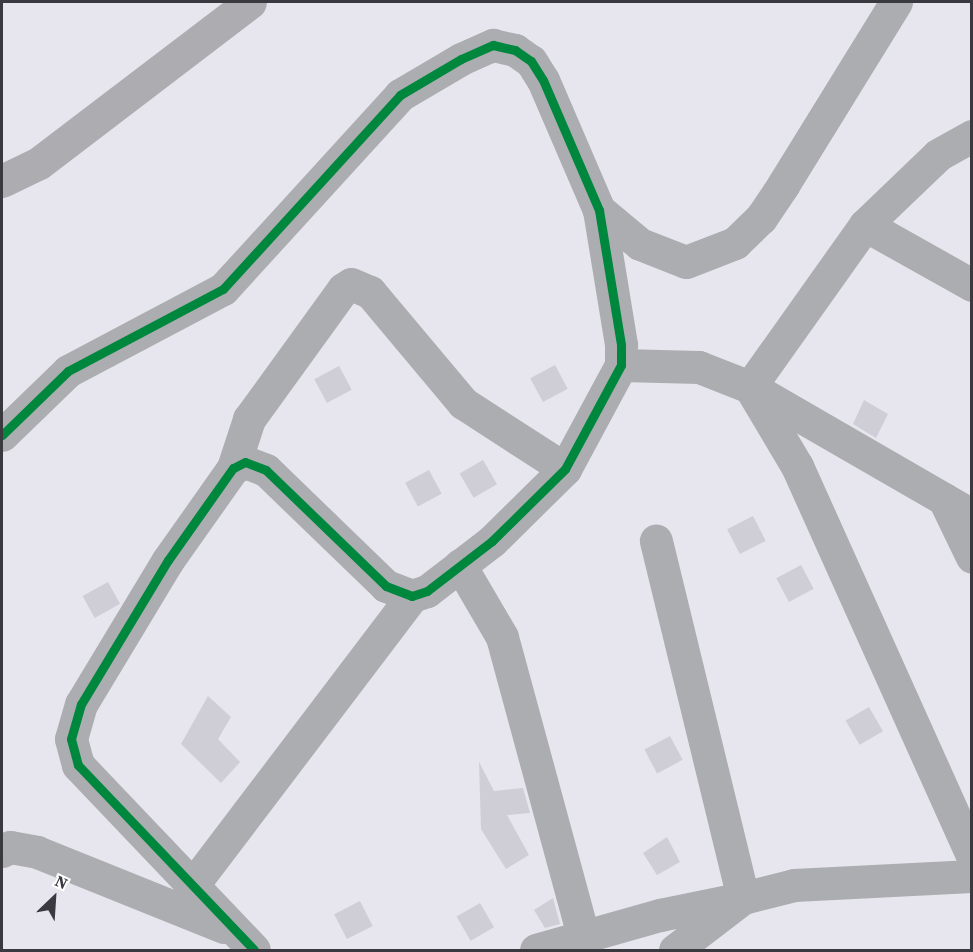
<!DOCTYPE html>
<style>
body{margin:0}
#map{position:relative;width:973px;height:952px;overflow:hidden;background:#e7e6ee;font-family:"Source Serif 4",serif}
div>[style]{position:absolute}
.building>*{inset:0;background:#cfcdd6;transform-origin:0 0}
.minor>*{height:33px;margin:-16.5px;padding:0 16.5px;transform-origin:16.5px;border-radius:16.5px;background:#acadb1}
.secondary>*{height:33px;margin:-16.5px;padding:0 16.5px;transform-origin:16.5px;border-radius:16.5px;background:#acacb1}
.cycleway>*{height:9px;margin:-4.5px;padding:0 4.5px;transform-origin:4.5px;border-radius:4.5px;background:#00873e}
span{translate:-50% -50%;white-space:nowrap;text-align:center;line-height:1.15;-webkit-text-stroke:5px #fff;paint-order:stroke}
.frame{position:absolute;inset:0;border:3px solid #3a393f;pointer-events:none}
.north{position:absolute;left:24px;top:868px;width:60px;height:60px;-webkit-text-stroke:4px #fff;paint-order:stroke;rotate:25deg;font-size:16px;font-weight:700;line-height:24px;text-align:center;color:#3a393f}
.north::after{content:'';display:block;margin:auto;width:21px;height:27px;background:#3a393f;clip-path:polygon(50% 0,100% 100%,50% 72%,0 100%)}
</style>
<div id="map">
<div class="building">
<div style="left:555px;top:365px;width:27px;height:28px;rotate:62deg"></div>
<div style="left:339px;top:366px;width:27px;height:28px;rotate:62deg"></div>
<div style="clip-path:polygon(864px 400px,888px 414px,876px 438px,853px 424px)"></div>
<div style="left:483px;top:460px;width:28px;height:27px;rotate:60deg"></div>
<div style="left:429px;top:470px;width:27px;height:27px;rotate:62deg"></div>
<div style="left:753px;top:516px;width:28px;height:29px;rotate:63deg"></div>
<div style="left:801px;top:565px;width:27px;height:28px;rotate:62deg"></div>
<div style="left:108px;top:582px;width:25px;height:29px;rotate:61deg"></div>
<div style="clip-path:polygon(208px 696px,231px 717px,218px 739px,240px 762px,221px 783px,181px 744px)"></div>
<div style="left:869px;top:707px;width:28px;height:27px;rotate:60deg"></div>
<div style="left:670px;top:736px;width:27px;height:29px;rotate:62deg"></div>
<div style="clip-path:polygon(479px 762px,494px 791px,523px 788px,530px 813px,507px 815px,529px 855px,506px 869px,481px 829px)"></div>
<div style="clip-path:polygon(667px 837px,680px 862px,657px 875px,643px 853px)"></div>
<div style="clip-path:polygon(553px 898px,560px 924px,545px 928px,534px 910px)"></div>
<div style="left:360px;top:901px;width:28px;height:29px;rotate:63deg"></div>
<div style="left:480px;top:903px;width:28px;height:27px;rotate:60deg"></div>
</div>
<div class="minor">
<div style="left:972px;top:136px;width:39px;rotate:151deg"></div>
<div style="left:938px;top:155px;width:101px;rotate:136.2deg"></div>
<div style="left:865px;top:225px;width:199px;rotate:125.4deg"></div>
<div style="left:750px;top:387px;width:92px;rotate:59.3deg"></div>
<div style="left:797px;top:466px;width:427px;rotate:65.8deg"></div>
<div style="left:599px;top:210px;width:53px;rotate:39.7deg"></div>
<div style="left:640px;top:244px;width:49px;rotate:21.4deg"></div>
<div style="left:686px;top:262px;width:53px;rotate:-21.2deg"></div>
<div style="left:735px;top:243px;width:36px;rotate:-44deg"></div>
<div style="left:761px;top:218px;width:40px;rotate:-56deg"></div>
<div style="left:783px;top:185px;width:215px;rotate:-58.3deg"></div>
<div style="left:865px;top:225px;width:123px;rotate:29.3deg"></div>
<div style="left:621px;top:365px;width:78px;rotate:1.5deg"></div>
<div style="left:699px;top:367px;width:55px;rotate:21.4deg"></div>
<div style="left:750px;top:387px;width:256px;rotate:30deg"></div>
<div style="left:2px;top:435px;width:92px;rotate:-44.1deg"></div>
<div style="left:68px;top:371px;width:175px;rotate:-27.9deg"></div>
<div style="left:223px;top:289px;width:263px;rotate:-47.6deg"></div>
<div style="left:400px;top:95px;width:71px;rotate:-30.5deg"></div>
<div style="left:461px;top:59px;width:35px;rotate:-24deg"></div>
<div style="left:493px;top:45px;width:23px;rotate:13deg"></div>
<div style="left:515px;top:50px;width:19px;rotate:35deg"></div>
<div style="left:531px;top:61px;width:22px;rotate:58deg"></div>
<div style="left:543px;top:80px;width:142px;rotate:66.7deg"></div>
<div style="left:599px;top:210px;width:137px;rotate:80.7deg"></div>
<div style="left:621px;top:345px;width:20px;rotate:90deg"></div>
<div style="left:621px;top:365px;width:118px;rotate:118.3deg"></div>
<div style="left:565px;top:469px;width:103px;rotate:135.4deg"></div>
<div style="left:492px;top:541px;width:82px;rotate:142.4deg"></div>
<div style="left:427px;top:591px;width:16px;rotate:162deg"></div>
<div style="left:412px;top:596px;width:28px;rotate:-159deg"></div>
<div style="left:386px;top:586px;width:167px;rotate:-136deg"></div>
<div style="left:266px;top:470px;width:22px;rotate:-159deg"></div>
<div style="left:245px;top:462px;width:13px;rotate:153deg"></div>
<div style="left:233px;top:468px;width:113px;rotate:125.2deg"></div>
<div style="left:168px;top:560px;width:168px;rotate:121.1deg"></div>
<div style="left:81px;top:704px;width:36px;rotate:106deg"></div>
<div style="left:71px;top:739px;width:27px;rotate:75deg"></div>
<div style="left:78px;top:765px;width:255px;rotate:46.4deg"></div>
<div style="left:233px;top:468px;width:52px;rotate:-71.9deg"></div>
<div style="left:249px;top:419px;width:160px;rotate:-54.1deg"></div>
<div style="left:343px;top:289px;width:9px;rotate:-32deg"></div>
<div style="left:351px;top:284px;width:21px;rotate:23deg"></div>
<div style="left:370px;top:292px;width:145px;rotate:50deg"></div>
<div style="left:463px;top:403px;width:121px;rotate:32.9deg"></div>
<div style="left:944px;top:499px;width:64px;rotate:64.2deg"></div>
<div style="left:460px;top:565px;width:83px;rotate:59.7deg"></div>
<div style="left:502px;top:637px;width:313px;rotate:74.8deg"></div>
<div style="left:2px;top:851px;width:9px;rotate:-27deg"></div>
<div style="left:10px;top:847px;width:27px;rotate:10deg"></div>
<div style="left:37px;top:852px;width:201px;rotate:21.9deg"></div>
<div style="left:192px;top:886px;width:364px;rotate:-52.8deg"></div>
<div style="left:536px;top:950px;width:129px;rotate:-15.8deg"></div>
<div style="left:660px;top:915px;width:85px;rotate:-11.6deg"></div>
<div style="left:743px;top:898px;width:368px;rotate:-103.7deg"></div>
<div style="left:675px;top:950px;width:86px;rotate:-37.4deg"></div>
<div style="left:743px;top:898px;width:53px;rotate:-14.3deg"></div>
<div style="left:794px;top:885px;width:178px;rotate:-2.9deg"></div>
</div>
<div class="secondary">
<div style="left:2px;top:181px;width:41px;rotate:-25.9deg"></div>
<div style="left:39px;top:163px;width:265px;rotate:-37.3deg"></div>
</div>
<div class="cycleway">
<div style="left:2px;top:435px;width:92px;rotate:-44.1deg"></div>
<div style="left:68px;top:371px;width:175px;rotate:-27.9deg"></div>
<div style="left:223px;top:289px;width:263px;rotate:-47.6deg"></div>
<div style="left:400px;top:95px;width:71px;rotate:-30.5deg"></div>
<div style="left:461px;top:59px;width:35px;rotate:-24deg"></div>
<div style="left:493px;top:45px;width:23px;rotate:13deg"></div>
<div style="left:515px;top:50px;width:19px;rotate:35deg"></div>
<div style="left:531px;top:61px;width:22px;rotate:58deg"></div>
<div style="left:543px;top:80px;width:142px;rotate:66.7deg"></div>
<div style="left:599px;top:210px;width:137px;rotate:80.7deg"></div>
<div style="left:621px;top:345px;width:20px;rotate:90deg"></div>
<div style="left:621px;top:365px;width:118px;rotate:118.3deg"></div>
<div style="left:565px;top:469px;width:103px;rotate:135.4deg"></div>
<div style="left:492px;top:541px;width:82px;rotate:142.4deg"></div>
<div style="left:427px;top:591px;width:16px;rotate:162deg"></div>
<div style="left:412px;top:596px;width:28px;rotate:-159deg"></div>
<div style="left:386px;top:586px;width:167px;rotate:-136deg"></div>
<div style="left:266px;top:470px;width:22px;rotate:-159deg"></div>
<div style="left:245px;top:462px;width:13px;rotate:153deg"></div>
<div style="left:233px;top:468px;width:113px;rotate:125.2deg"></div>
<div style="left:168px;top:560px;width:168px;rotate:121.1deg"></div>
<div style="left:81px;top:704px;width:36px;rotate:106deg"></div>
<div style="left:71px;top:739px;width:27px;rotate:75deg"></div>
<div style="left:78px;top:765px;width:255px;rotate:46.4deg"></div>
</div>
<div class="frame"></div>
<div class="north">N</div>
</div>
